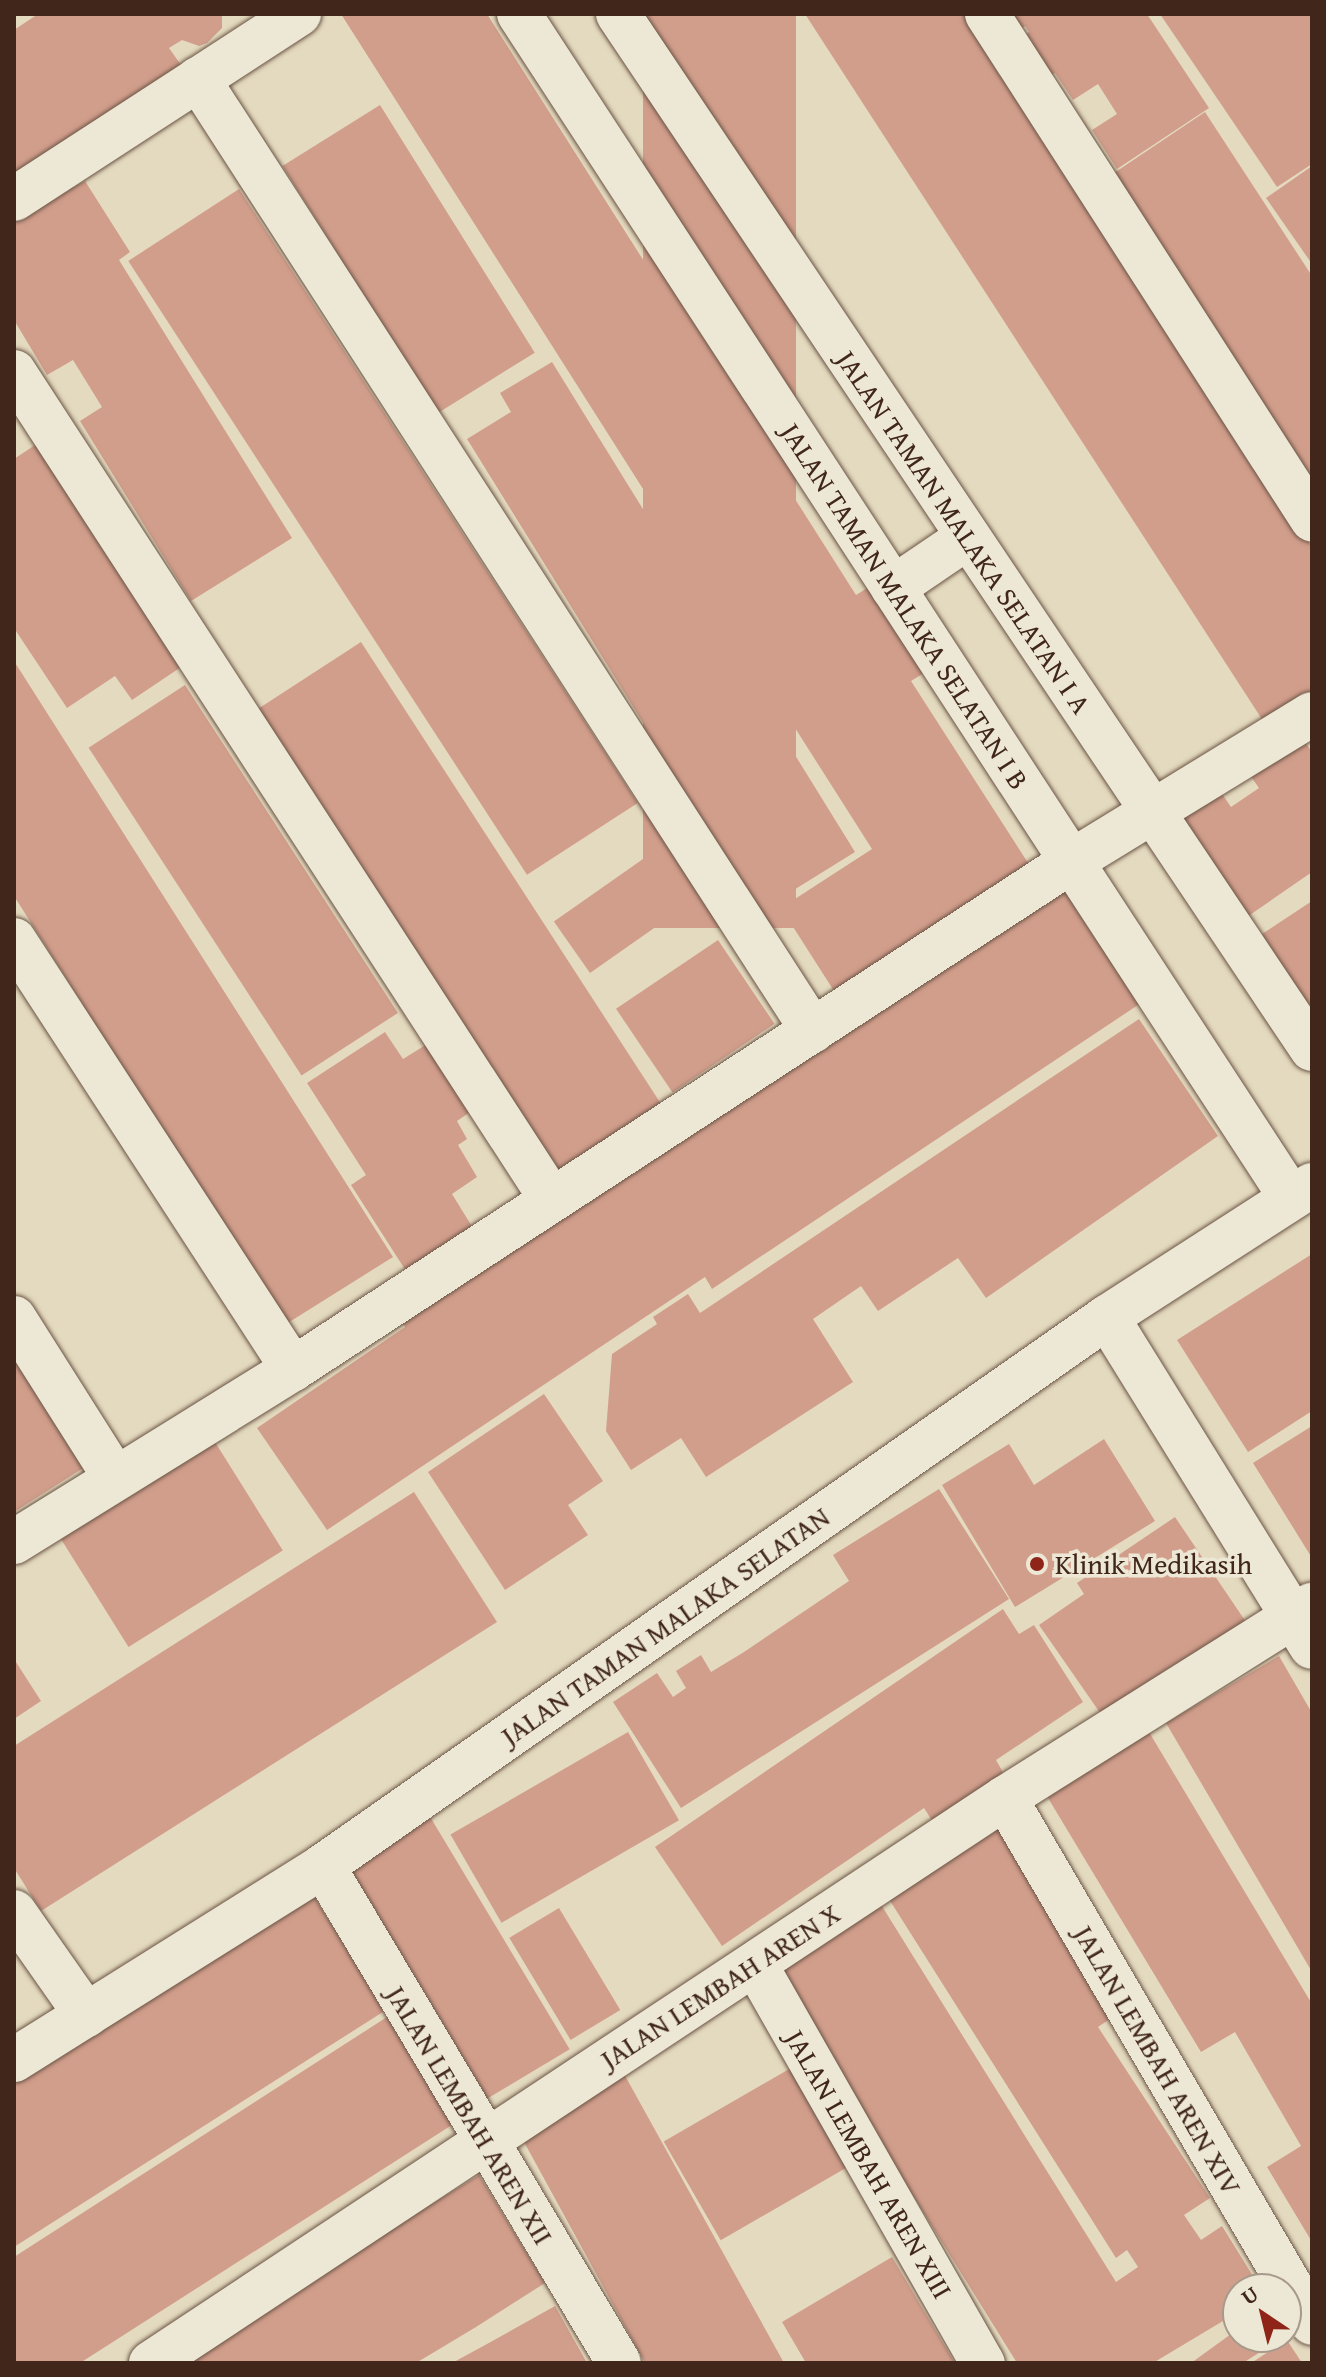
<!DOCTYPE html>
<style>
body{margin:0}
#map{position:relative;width:1326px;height:2377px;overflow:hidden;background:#e4dabf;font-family:"Gentium Book Plus",serif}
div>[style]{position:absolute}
.building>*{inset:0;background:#d29e8c;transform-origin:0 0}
.roads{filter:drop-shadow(0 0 2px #6a5444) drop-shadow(0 0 2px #6a5444)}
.minor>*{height:44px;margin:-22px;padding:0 22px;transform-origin:22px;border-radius:22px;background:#ede7d5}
.tertiary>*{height:44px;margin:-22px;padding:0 22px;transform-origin:22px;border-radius:22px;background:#ede7d5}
.dots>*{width:22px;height:22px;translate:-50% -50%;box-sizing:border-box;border:4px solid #ede7d5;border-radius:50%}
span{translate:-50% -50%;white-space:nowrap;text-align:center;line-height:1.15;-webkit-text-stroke:7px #ede7d5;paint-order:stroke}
.street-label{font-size:28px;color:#41271b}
.poi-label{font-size:28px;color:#41271b}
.left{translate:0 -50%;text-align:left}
.frame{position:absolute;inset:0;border:16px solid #41271b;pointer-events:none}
.north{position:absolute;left:1222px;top:2273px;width:80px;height:80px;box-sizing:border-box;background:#ede7d5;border:2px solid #a89a8b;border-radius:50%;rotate:325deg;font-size:22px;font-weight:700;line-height:32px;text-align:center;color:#41271b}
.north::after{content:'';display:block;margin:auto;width:28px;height:36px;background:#8f2418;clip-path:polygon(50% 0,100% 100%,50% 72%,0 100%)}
</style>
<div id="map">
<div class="building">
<div style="clip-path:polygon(38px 14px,222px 14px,222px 28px,207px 43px,199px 46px,182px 40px,169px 48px,181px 65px,14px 180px,14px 30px)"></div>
<div style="clip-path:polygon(341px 14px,487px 14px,856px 595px,877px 582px,932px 668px,911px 681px,1030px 866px,834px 991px,781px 908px,872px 849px)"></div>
<div style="left:643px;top:14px;width:153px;height:914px"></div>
<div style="clip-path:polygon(805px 14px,967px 14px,1312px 547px,1312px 698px,1267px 727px)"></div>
<div style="clip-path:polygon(1002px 14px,1147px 14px,1209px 108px,1117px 169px,1092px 130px,1117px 114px,1098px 84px,1073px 100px,1055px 73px,1044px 80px,1018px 40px,1029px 32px,1025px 26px,1015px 33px)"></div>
<div style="clip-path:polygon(1160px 14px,1312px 14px,1312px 164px,1277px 187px)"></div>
<div style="left:380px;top:105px;width:292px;height:115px;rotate:58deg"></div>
<div style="clip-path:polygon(1205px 112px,1312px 276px,1312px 487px,1108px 177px)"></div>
<div style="clip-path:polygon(1312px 166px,1312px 264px,1266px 198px)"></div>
<div style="clip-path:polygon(70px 181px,74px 187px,85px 181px,130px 252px,119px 260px,292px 538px,191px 601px,80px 421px,102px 407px,73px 360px,47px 375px,14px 320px,14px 216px)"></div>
<div style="left:239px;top:189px;width:732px;height:132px;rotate:57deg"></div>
<div style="clip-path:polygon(552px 362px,855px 852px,760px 911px,467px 439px,511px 412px,500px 393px)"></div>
<div style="clip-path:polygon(41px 441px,187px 663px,132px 700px,115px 676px,67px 708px,14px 628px,14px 459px)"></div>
<div style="left:361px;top:642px;width:551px;height:135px;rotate:57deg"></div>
<div style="clip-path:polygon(14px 661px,393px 1257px,275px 1331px,76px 1008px,83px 1005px,14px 896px)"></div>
<div style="left:185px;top:685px;width:391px;height:115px;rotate:57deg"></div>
<div style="clip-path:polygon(1297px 730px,1312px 752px,1312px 872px,1244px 919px,1176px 821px,1220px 791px,1231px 807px,1259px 788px,1244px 767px)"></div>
<div style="left:653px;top:852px;width:63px;height:121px;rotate:55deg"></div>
<div style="clip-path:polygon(1066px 883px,1144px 1001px,712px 1289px,705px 1277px,327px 1530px,257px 1428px,405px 1327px,396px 1315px)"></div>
<div style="clip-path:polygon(1312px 901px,1312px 1011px,1262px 934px)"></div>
<div style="left:718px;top:940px;width:101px;height:123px;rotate:56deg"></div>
<div style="clip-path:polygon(1139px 1019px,1218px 1136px,986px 1298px,958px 1258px,878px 1311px,861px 1286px,813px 1319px,853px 1382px,706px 1477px,681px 1438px,631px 1470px,606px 1431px,612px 1354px,657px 1324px,653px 1317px,688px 1294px,700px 1313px)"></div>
<div style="clip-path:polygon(385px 1032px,403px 1059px,432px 1041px,476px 1108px,457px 1121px,467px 1139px,458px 1145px,477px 1177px,452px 1194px,473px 1228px,406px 1271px,351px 1185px,366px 1175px,307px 1083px)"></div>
<div style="clip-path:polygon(1312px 1254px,1312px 1411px,1248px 1452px,1177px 1340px)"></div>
<div style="clip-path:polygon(14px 1349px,88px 1465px,14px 1512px)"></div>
<div style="clip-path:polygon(544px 1394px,603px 1481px,568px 1505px,588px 1535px,505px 1590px,428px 1472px)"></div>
<div style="clip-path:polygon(1312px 1426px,1312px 1558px,1253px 1463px)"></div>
<div style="clip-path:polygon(1104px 1439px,1155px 1521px,1015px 1607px,942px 1485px,1009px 1444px,1034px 1485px)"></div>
<div style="left:215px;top:1442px;width:128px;height:182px;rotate:58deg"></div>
<div style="clip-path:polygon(939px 1489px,1009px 1599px,681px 1808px,613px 1702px,657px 1673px,673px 1697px,686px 1688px,676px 1671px,701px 1655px,711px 1672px,744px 1652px,849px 1581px,833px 1555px)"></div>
<div style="clip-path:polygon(414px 1492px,497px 1622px,41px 1911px,14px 1868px,14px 1746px)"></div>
<div style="clip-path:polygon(1175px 1517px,1246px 1622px,1105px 1720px,1039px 1625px,1084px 1594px,1077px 1583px)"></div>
<div style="clip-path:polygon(1003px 1609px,1019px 1634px,1034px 1625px,1083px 1702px,996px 1760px,1005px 1776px,935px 1825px,924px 1808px,722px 1946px,655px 1847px)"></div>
<div style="clip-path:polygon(1279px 1656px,1312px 1713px,1312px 1972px,1166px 1723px)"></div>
<div style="clip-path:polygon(14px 1659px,41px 1701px,14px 1719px)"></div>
<div style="left:628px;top:1732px;width:102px;height:205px;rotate:60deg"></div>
<div style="clip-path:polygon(1149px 1732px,1312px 2004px,1312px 2242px,1267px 2167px,1301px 2146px,1235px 2032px,1201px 2052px,1045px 1793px)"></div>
<div style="left:426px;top:1810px;width:279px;height:98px;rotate:59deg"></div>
<div style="clip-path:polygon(1004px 1822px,1122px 2011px,1098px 2027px,1210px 2198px,1184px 2215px,1201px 2240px,1222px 2226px,1261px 2289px,1238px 2289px,1238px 2312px,1153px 2363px,1017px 2363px,773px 1970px,880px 1903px,1116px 2282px,1138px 2267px,1127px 2250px,1116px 2258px,887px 1896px)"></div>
<div style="clip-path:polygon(309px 1889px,386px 2010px,14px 2247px,14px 2077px)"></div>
<div style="left:559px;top:1908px;width:119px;height:58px;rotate:59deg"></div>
<div style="clip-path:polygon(387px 2017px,455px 2123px,80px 2363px,14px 2363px,14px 2257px)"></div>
<div style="left:791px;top:2068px;width:114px;height:147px;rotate:60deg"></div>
<div style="clip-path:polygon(623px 2072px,784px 2363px,645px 2363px,518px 2131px)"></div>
<div style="clip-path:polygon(479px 2175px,545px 2283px,476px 2327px,416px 2363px,172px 2363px)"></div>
<div style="clip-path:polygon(892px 2257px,955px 2363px,806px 2363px,782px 2322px)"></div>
<div style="clip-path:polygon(555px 2306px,587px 2363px,452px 2363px,487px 2344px)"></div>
<div style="clip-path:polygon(1238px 2329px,1238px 2337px,1284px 2337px,1243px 2363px,1191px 2363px)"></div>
<div style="clip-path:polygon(1287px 2340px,1302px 2363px,1251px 2363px)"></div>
</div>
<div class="roads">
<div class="minor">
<div style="left:519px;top:14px;width:1413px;rotate:56.89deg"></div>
<div style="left:618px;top:14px;width:1246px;rotate:56.16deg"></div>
<div style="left:987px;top:14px;width:601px;rotate:57.24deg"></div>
<div style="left:198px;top:79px;width:1133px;rotate:57.14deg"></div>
<div style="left:14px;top:199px;width:340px;rotate:-33deg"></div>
<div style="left:14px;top:372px;width:987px;rotate:56.99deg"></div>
<div style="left:893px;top:588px;width:91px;rotate:-34.2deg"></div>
<div style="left:14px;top:940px;width:512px;rotate:56.96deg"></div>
<div style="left:1107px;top:1317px;width:388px;rotate:58.2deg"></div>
<div style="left:14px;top:1318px;width:187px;rotate:57.7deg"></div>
<div style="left:14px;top:1542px;width:328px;rotate:-31.8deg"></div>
<div style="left:293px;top:1369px;width:930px;rotate:-33.11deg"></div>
<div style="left:1072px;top:861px;width:281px;rotate:-31.5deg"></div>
<div style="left:1005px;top:1798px;width:608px;rotate:59.68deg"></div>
<div style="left:323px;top:1866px;width:578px;rotate:59.22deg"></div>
<div style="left:14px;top:1912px;width:126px;rotate:55deg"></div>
<div style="left:755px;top:1964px;width:460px;rotate:60.3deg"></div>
<div style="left:151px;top:2363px;width:1024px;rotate:-33.49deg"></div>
<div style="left:1005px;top:1798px;width:363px;rotate:-32.2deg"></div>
</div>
<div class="tertiary">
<div style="left:14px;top:2060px;width:365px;rotate:-32.1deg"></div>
<div style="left:323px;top:1866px;width:957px;rotate:-35deg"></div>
<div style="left:1107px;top:1317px;width:244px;rotate:-32.8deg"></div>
</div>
</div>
<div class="dots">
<div style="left:1037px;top:1564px;background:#8f2418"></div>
</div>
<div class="street-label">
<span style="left:964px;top:532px;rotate:56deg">JALAN TAMAN MALAKA SELATAN I A</span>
<span style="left:905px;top:606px;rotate:57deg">JALAN TAMAN MALAKA SELATAN I B</span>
<span style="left:665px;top:1626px;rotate:-35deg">JALAN TAMAN MALAKA SELATAN</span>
<span style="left:720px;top:1986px;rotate:-33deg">JALAN LEMBAH AREN X</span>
<span style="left:1158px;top:2060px;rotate:60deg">JALAN LEMBAH AREN XIV</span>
<span style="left:470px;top:2115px;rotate:59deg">JALAN LEMBAH AREN XII</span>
<span style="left:869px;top:2164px;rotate:60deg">JALAN LEMBAH AREN XIII</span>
</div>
<div class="poi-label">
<span class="left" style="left:1055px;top:1564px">Klinik Medikasih</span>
</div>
<div class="frame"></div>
<div class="north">U</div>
</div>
